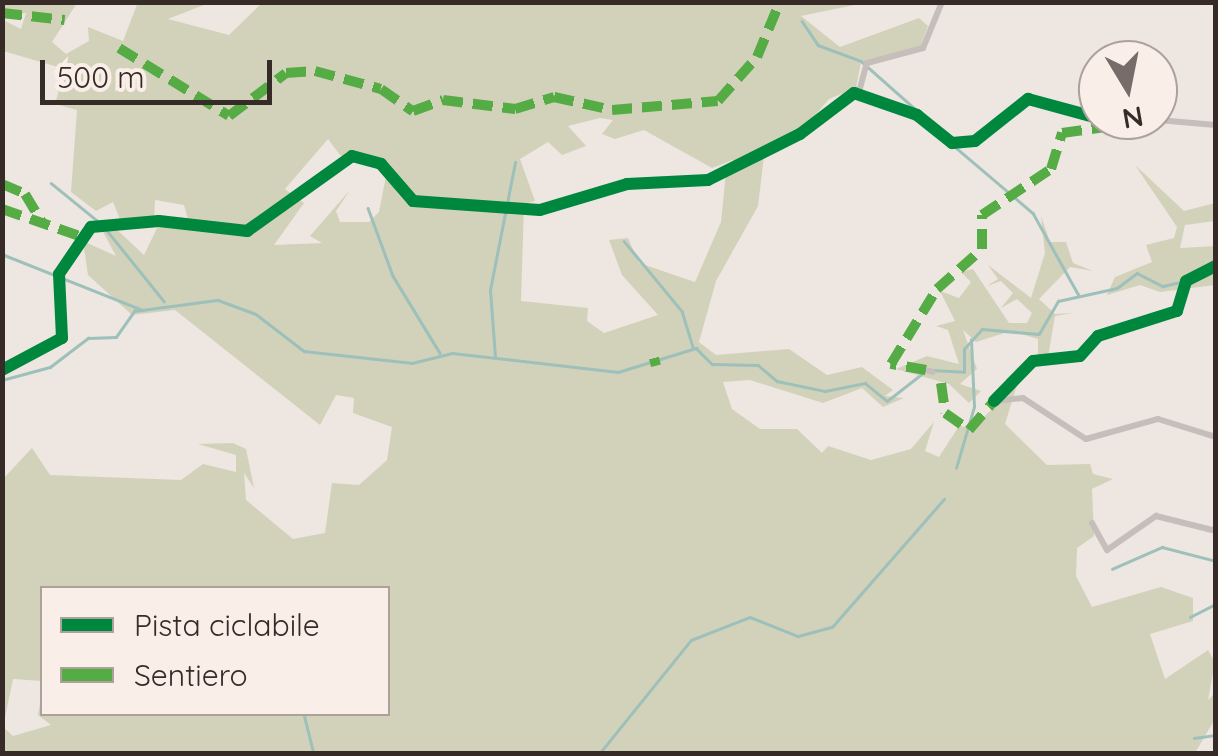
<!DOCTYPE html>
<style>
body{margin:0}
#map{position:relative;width:1218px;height:756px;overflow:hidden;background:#eee6e1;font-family:Quicksand,sans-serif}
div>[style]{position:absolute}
.green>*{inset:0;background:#d2d2ba}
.stream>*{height:2.5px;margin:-1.25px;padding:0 1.25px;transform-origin:1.25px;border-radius:1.25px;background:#9dc0bb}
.minor>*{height:6px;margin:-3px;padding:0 3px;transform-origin:3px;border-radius:3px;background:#c6beba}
.quiet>*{height:10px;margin-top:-5px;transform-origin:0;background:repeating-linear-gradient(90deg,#55ab44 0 20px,transparent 0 30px)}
.cycleway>*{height:12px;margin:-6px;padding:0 6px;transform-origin:6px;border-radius:6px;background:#00873e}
span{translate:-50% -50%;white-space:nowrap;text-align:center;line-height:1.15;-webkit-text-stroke:10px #faefe8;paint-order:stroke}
.frame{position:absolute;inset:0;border:5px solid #372b28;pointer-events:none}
.legend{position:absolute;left:40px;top:586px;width:350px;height:130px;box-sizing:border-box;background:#faefe8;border:2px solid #aca19b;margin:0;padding:12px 18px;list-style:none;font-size:30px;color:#372b28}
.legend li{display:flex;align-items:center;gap:20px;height:50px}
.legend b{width:50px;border:2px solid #aca19b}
.north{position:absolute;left:1078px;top:40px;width:100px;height:100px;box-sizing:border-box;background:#faefe8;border:2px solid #aca19b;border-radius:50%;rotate:170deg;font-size:28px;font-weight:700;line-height:40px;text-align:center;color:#372b28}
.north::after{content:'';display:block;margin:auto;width:35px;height:45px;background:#776c69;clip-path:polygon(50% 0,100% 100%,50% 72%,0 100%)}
.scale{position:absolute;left:40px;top:60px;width:232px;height:45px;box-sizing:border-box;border:5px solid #372b28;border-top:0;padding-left:12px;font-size:30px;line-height:35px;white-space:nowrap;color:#372b28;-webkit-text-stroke:8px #faefe8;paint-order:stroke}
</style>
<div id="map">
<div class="green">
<div style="clip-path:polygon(evenodd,138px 2px,209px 3px,168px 19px,229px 35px,262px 3px,864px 3px,801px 16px,840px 47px,919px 18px,928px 26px,920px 47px,861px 62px,856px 88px,829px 99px,792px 142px,764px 156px,758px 206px,716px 281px,699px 342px,716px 355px,789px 349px,827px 375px,862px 367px,893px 390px,885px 396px,904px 398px,883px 407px,862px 388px,823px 403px,750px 380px,723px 382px,732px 409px,760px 429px,797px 429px,822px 453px,828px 446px,871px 460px,911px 449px,934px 422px,925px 451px,939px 457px,959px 426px,973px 428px,1003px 398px,1006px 379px,1038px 354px,1038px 339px,1011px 331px,976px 342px,963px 330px,977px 369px,960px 384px,981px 391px,969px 403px,949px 384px,896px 369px,927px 356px,959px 364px,948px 330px,936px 326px,955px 321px,940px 291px,959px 298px,971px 282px,961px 272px,973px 269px,1009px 323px,1027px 323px,1032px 313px,1017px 299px,1001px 308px,1013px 293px,1001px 281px,987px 286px,998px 279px,988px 265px,1031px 298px,1045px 253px,1041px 216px,1050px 242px,1066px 242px,1073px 263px,1093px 271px,1070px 267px,1039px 299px,1055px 314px,1073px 313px,1055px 316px,1048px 357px,1021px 372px,1005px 424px,1047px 465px,1090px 464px,1093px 474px,1113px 479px,1092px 489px,1094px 536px,1077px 548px,1076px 576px,1092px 607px,1161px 587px,1193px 598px,1193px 621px,1150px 634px,1165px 679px,1208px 650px,1215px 662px,1208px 700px,1215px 693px,1215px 719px,1195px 753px,3px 753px,3px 479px,32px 448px,50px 475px,181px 480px,203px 464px,236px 472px,236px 455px,198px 444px,233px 443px,246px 449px,254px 488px,244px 473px,246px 500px,293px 539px,325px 533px,332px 483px,359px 485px,387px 460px,392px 427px,353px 413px,354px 398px,336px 395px,320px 425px,175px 310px,132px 315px,88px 275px,83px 241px,116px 256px,100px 226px,113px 226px,144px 255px,159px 224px,190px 227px,184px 205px,155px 200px,154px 220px,121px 222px,113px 202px,96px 211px,71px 192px,77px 110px,55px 104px,65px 69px,3px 51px,3px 20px,21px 29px,26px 13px,3px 17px,3px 3px,77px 3px,52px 42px,66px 54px,89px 41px,88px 27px,123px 41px,138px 2px,600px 118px,613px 120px,602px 134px,615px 139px,644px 130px,712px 168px,733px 160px,737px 167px,726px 172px,721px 222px,695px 282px,639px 263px,628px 238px,609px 240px,622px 275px,658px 315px,604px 333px,587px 321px,588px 308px,521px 301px,524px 204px,535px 201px,520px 159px,548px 142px,562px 155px,586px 146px,568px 126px,600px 118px,138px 2px,328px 139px,340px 155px,387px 171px,379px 212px,369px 222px,340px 222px,336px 211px,350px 190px,310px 236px,322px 243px,274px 245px,304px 203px,285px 189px,328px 139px,138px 2px,42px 588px,388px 588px,388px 714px,42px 714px,42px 692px,38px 715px,51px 725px,13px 736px,3px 727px,13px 679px,42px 681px,42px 588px)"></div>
<div style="clip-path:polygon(1135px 165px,1184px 211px,1215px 203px,1215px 221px,1185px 225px,1180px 248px,1215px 246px,1215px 285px,1160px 292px,1140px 285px,1107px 295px,1115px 277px,1152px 262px,1146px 245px,1174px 238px,1177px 227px)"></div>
</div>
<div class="stream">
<div style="left:802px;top:21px;width:29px;rotate:56deg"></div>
<div style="left:818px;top:45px;width:46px;rotate:20.4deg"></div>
<div style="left:861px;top:61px;width:104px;rotate:41.5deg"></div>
<div style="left:954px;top:146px;width:104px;rotate:40.3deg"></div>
<div style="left:1033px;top:213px;width:93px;rotate:60.9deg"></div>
<div style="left:51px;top:183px;width:62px;rotate:39.1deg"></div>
<div style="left:368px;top:208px;width:72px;rotate:69.8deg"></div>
<div style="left:393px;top:276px;width:90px;rotate:58.6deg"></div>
<div style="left:105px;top:228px;width:94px;rotate:51.1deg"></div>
<div style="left:624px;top:241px;width:91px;rotate:50.4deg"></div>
<div style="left:682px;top:311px;width:37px;rotate:73deg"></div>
<div style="left:2px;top:254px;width:152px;rotate:21.7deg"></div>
<div style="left:495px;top:357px;width:67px;rotate:-94.3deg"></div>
<div style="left:490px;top:290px;width:130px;rotate:-78.9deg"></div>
<div style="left:931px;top:370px;width:33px;rotate:3deg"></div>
<div style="left:964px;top:372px;width:23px;rotate:-90deg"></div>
<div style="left:964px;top:349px;width:27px;rotate:-48deg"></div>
<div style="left:982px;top:329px;width:57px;rotate:5deg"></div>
<div style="left:1039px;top:334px;width:38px;rotate:-60deg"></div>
<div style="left:1058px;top:301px;width:60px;rotate:-12.4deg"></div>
<div style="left:1117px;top:288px;width:25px;rotate:-37deg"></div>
<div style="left:1137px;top:273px;width:29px;rotate:27deg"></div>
<div style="left:1163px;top:286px;width:22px;rotate:-13deg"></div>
<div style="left:2px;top:380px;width:50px;rotate:-15.2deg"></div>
<div style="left:50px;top:367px;width:48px;rotate:-37.3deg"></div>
<div style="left:88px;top:338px;width:28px;rotate:-2deg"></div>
<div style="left:116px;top:337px;width:32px;rotate:-55deg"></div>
<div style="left:134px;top:311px;width:85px;rotate:-7.5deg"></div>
<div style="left:218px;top:300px;width:40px;rotate:20.2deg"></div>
<div style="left:256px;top:314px;width:61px;rotate:37.6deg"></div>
<div style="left:304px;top:351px;width:109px;rotate:6.3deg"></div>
<div style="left:412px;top:363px;width:41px;rotate:-14deg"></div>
<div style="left:452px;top:353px;width:167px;rotate:6.5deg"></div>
<div style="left:618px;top:372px;width:82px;rotate:-17.1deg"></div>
<div style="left:696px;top:348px;width:23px;rotate:45deg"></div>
<div style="left:712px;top:364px;width:46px;rotate:1.2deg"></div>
<div style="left:758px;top:365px;width:25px;rotate:40deg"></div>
<div style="left:777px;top:381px;width:49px;rotate:11.8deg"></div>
<div style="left:825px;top:391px;width:41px;rotate:-11.3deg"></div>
<div style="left:865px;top:383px;width:28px;rotate:39deg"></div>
<div style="left:887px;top:401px;width:46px;rotate:-37.9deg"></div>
<div style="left:956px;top:468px;width:64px;rotate:-73.6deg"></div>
<div style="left:974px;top:407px;width:67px;rotate:-92.6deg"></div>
<div style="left:1112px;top:569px;width:55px;rotate:-23.7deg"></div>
<div style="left:1162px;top:547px;width:56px;rotate:14.5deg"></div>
<div style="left:1190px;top:617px;width:29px;rotate:-27deg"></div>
<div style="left:304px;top:714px;width:41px;rotate:76deg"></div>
<div style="left:1194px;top:738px;width:22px;rotate:-8deg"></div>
<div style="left:599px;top:754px;width:146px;rotate:-51.1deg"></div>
<div style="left:691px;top:640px;width:63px;rotate:-21.3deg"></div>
<div style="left:750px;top:617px;width:52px;rotate:21.6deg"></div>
<div style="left:798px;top:636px;width:35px;rotate:-15deg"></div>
<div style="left:832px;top:627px;width:170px;rotate:-48.8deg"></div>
</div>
<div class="minor">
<div style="left:859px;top:92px;width:30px;rotate:-75deg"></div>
<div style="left:867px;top:63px;width:58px;rotate:-15deg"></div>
<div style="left:923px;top:48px;width:50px;rotate:-67.6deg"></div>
<div style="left:1102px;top:120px;width:48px"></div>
<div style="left:1158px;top:120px;width:58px;rotate:4.9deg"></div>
<div style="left:2px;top:370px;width:68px;rotate:-28.1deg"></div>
<div style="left:62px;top:338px;width:64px;rotate:-92.7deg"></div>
<div style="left:59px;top:274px;width:57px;rotate:-55.8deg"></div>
<div style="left:91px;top:227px;width:68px;rotate:-5deg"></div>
<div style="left:159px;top:221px;width:89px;rotate:6.5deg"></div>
<div style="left:247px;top:231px;width:129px;rotate:-35.5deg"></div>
<div style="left:352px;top:156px;width:30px;rotate:15deg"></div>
<div style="left:381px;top:164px;width:49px;rotate:49.1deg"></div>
<div style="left:413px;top:201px;width:127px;rotate:4.1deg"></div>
<div style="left:540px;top:210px;width:91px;rotate:-16.6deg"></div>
<div style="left:627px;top:184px;width:81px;rotate:-2.8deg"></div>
<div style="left:708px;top:180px;width:103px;rotate:-26.6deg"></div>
<div style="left:800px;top:134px;width:68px;rotate:-37.2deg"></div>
<div style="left:854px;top:93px;width:67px;rotate:19.2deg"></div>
<div style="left:917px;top:115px;width:45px;rotate:38.7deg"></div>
<div style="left:952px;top:143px;width:23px;rotate:-5deg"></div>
<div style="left:975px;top:141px;width:68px;rotate:-38.4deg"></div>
<div style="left:1028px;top:99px;width:73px;rotate:15.2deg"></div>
<div style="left:926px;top:370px;width:7px;rotate:16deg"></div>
<div style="left:994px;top:401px;width:56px;rotate:-45.7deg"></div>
<div style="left:1033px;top:361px;width:47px;rotate:-6.1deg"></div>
<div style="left:1080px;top:356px;width:27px;rotate:-48deg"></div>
<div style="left:1098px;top:336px;width:83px;rotate:-17.6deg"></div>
<div style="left:1177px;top:311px;width:31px;rotate:-73deg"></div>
<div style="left:1186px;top:281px;width:34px;rotate:-27deg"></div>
<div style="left:994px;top:401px;width:29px;rotate:-6deg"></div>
<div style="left:1023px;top:398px;width:75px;rotate:33.1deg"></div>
<div style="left:1086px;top:439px;width:75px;rotate:-15.5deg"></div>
<div style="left:1158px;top:419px;width:61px;rotate:17.2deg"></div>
<div style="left:1092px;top:523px;width:31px;rotate:61deg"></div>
<div style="left:1107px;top:550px;width:60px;rotate:-34.8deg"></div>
<div style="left:1156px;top:516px;width:62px;rotate:14deg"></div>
</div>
<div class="quiet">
<div style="left:2px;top:13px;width:63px;rotate:6.3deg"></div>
<div style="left:119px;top:48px;width:129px;rotate:31.7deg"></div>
<div style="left:229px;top:116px;width:71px;rotate:-37deg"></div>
<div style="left:286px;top:73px;width:29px;rotate:-4deg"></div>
<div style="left:315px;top:71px;width:68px;rotate:15.3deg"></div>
<div style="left:381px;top:89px;width:39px;rotate:35deg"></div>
<div style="left:413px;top:111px;width:32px;rotate:-20deg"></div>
<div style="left:443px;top:100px;width:73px;rotate:7.1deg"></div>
<div style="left:515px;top:109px;width:41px;rotate:-17.1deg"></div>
<div style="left:554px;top:97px;width:59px;rotate:12.6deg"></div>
<div style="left:612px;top:110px;width:106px;rotate:-4.9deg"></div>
<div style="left:718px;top:101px;width:59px;rotate:-48.4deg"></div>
<div style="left:757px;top:57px;width:57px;rotate:-67.5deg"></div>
<div style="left:2px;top:184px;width:25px;rotate:23deg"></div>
<div style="left:25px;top:194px;width:33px;rotate:59deg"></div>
<div style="left:2px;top:209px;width:85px;rotate:19.3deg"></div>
<div style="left:654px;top:358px;width:8px;rotate:76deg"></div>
<div style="left:926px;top:370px;width:36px;rotate:-170deg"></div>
<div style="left:891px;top:364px;width:88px;rotate:-58.5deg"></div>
<div style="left:937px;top:289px;width:60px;rotate:-41.6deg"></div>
<div style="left:982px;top:249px;width:34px;rotate:-90deg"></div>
<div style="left:982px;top:215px;width:83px;rotate:-33.7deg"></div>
<div style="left:1051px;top:169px;width:38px;rotate:-73deg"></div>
<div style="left:1062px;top:133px;width:51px;rotate:-7.8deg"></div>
<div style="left:941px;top:383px;width:30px;rotate:82deg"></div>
<div style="left:945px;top:413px;width:29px;rotate:35deg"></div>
<div style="left:969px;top:430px;width:38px;rotate:-49deg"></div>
</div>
<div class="cycleway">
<div style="left:2px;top:370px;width:68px;rotate:-28.1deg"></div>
<div style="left:62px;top:338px;width:64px;rotate:-92.7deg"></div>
<div style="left:59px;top:274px;width:57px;rotate:-55.8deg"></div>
<div style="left:91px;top:227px;width:68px;rotate:-5deg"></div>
<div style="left:159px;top:221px;width:89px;rotate:6.5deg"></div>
<div style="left:247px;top:231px;width:129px;rotate:-35.5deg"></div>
<div style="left:352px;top:156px;width:30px;rotate:15deg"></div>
<div style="left:381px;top:164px;width:49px;rotate:49.1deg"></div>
<div style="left:413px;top:201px;width:127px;rotate:4.1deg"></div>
<div style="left:540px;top:210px;width:91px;rotate:-16.6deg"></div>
<div style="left:627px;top:184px;width:81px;rotate:-2.8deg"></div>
<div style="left:708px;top:180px;width:103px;rotate:-26.6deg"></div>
<div style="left:800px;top:134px;width:68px;rotate:-37.2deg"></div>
<div style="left:854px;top:93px;width:67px;rotate:19.2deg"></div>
<div style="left:917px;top:115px;width:45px;rotate:38.7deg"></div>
<div style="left:952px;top:143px;width:23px;rotate:-5deg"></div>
<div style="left:975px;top:141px;width:68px;rotate:-38.4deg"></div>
<div style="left:1028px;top:99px;width:73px;rotate:15.2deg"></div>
<div style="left:994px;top:401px;width:56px;rotate:-45.7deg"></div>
<div style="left:1033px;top:361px;width:47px;rotate:-6.1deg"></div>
<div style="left:1080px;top:356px;width:27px;rotate:-48deg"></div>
<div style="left:1098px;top:336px;width:83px;rotate:-17.6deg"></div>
<div style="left:1177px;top:311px;width:31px;rotate:-73deg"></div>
<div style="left:1186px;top:281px;width:34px;rotate:-27deg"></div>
</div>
<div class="frame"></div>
<ul class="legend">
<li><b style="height:12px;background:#00873e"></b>Pista ciclabile</li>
<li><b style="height:12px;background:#55ab44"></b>Sentiero</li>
</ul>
<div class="north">N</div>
<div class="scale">500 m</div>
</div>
